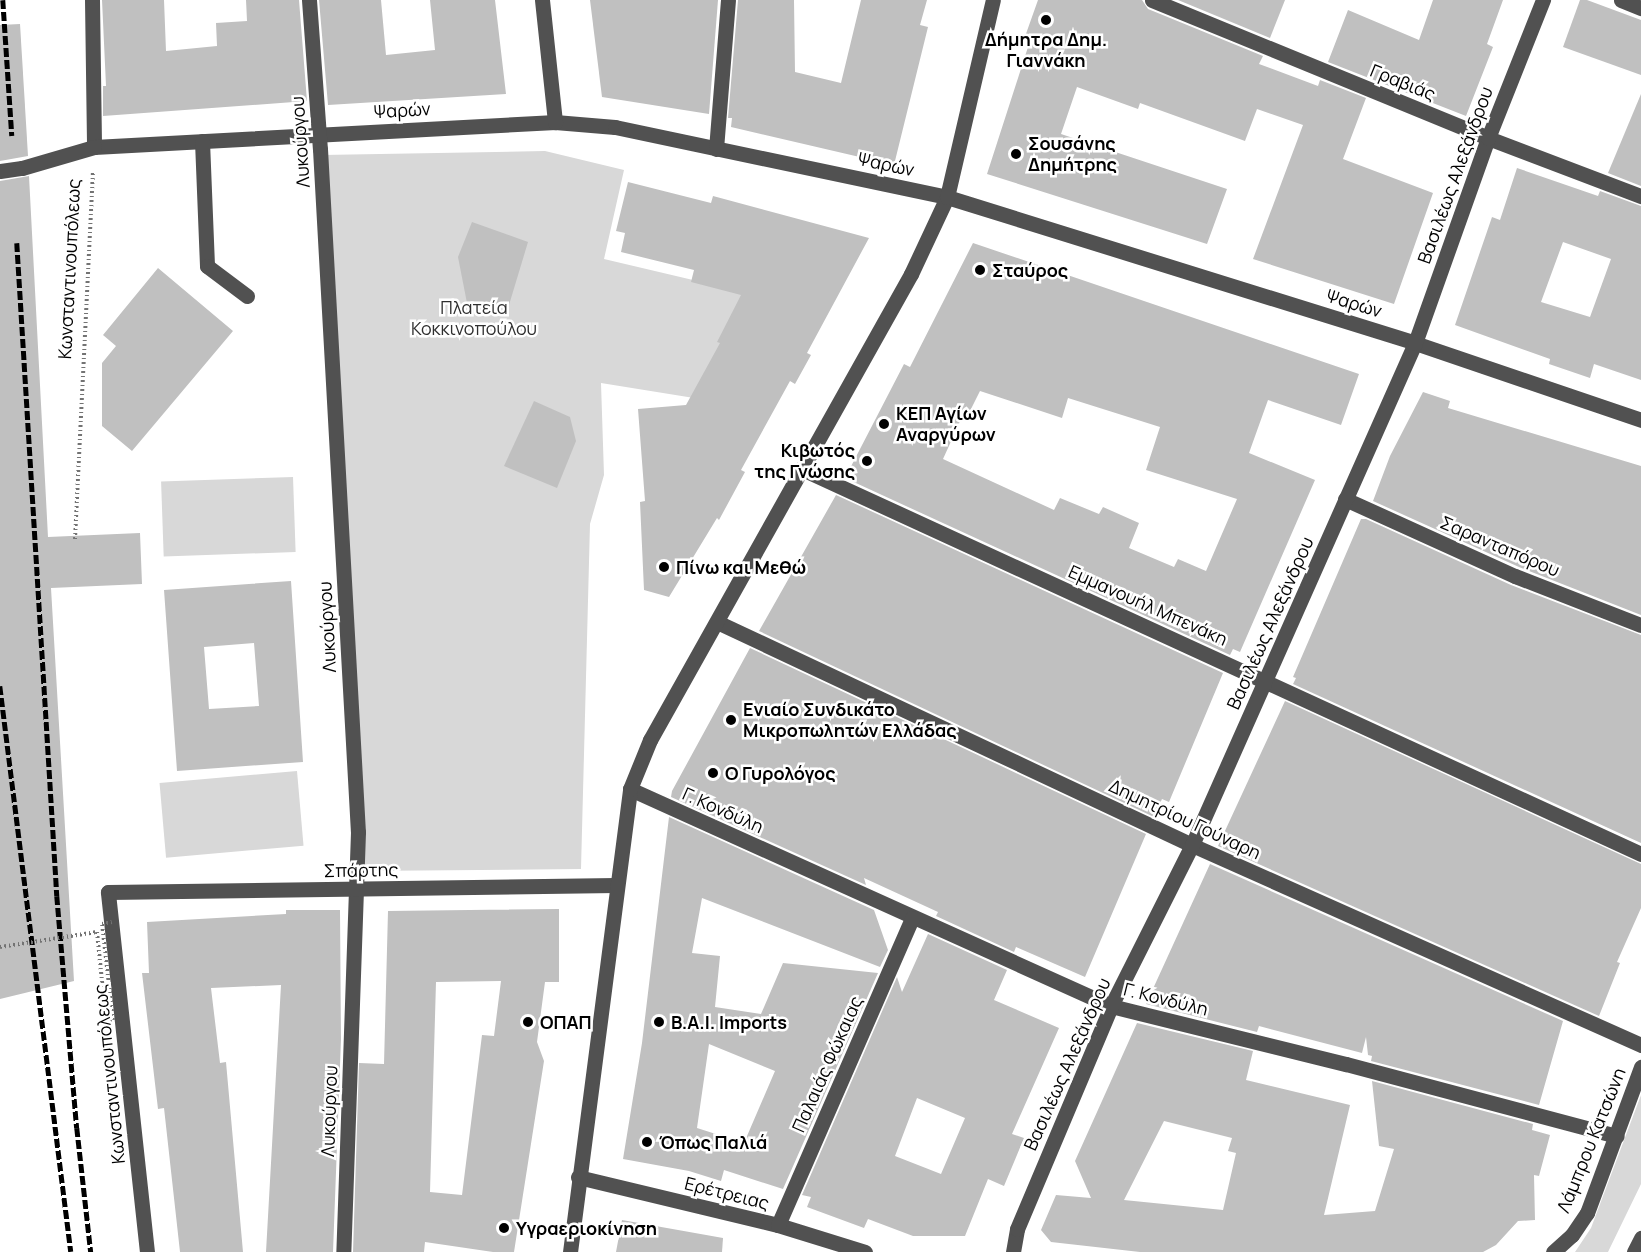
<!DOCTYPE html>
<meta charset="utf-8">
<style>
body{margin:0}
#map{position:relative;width:1641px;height:1252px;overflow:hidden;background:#fff;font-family:Manrope,sans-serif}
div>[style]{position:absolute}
.green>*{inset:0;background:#d8d8d8;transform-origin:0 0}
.building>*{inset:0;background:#c0c0c0}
.path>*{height:4px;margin-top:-2px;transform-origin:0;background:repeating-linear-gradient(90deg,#737373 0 1.5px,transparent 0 4.5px)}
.minor>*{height:15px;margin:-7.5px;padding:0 7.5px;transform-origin:7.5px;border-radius:7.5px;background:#515151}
.rail>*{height:4.5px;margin-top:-2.25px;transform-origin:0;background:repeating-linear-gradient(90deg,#000 0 9px,transparent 0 12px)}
.path-bridge>*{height:4px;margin-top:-2px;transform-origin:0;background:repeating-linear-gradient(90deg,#737373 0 1.5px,transparent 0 4.5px)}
.minor-bridge>*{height:15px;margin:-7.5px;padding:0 7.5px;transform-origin:7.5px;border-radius:7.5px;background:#515151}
.dots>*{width:16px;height:16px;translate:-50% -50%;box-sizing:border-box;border:3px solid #fff;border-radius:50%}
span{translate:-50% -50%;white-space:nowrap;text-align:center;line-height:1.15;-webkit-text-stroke:5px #fff;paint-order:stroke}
.poi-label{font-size:18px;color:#000;font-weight:700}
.left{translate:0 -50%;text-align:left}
.right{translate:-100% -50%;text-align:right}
.street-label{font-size:18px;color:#000}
.park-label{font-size:18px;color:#2f2f2f}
</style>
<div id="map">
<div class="green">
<div style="clip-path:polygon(545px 151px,624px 170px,604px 259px,748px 293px,694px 398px,601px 383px,604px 475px,590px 524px,581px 869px,360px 871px,322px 155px)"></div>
<div style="left:293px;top:477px;width:75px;height:132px;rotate:88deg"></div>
<div style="left:297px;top:771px;width:75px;height:138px;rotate:85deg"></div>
<div style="clip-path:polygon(1641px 1095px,1641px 1184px,1608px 1252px,1575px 1252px,1591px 1228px)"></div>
</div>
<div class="building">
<div style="clip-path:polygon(102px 0,164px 0,166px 51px,217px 46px,216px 23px,247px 21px,246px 0,299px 0,307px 101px,103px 116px,103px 86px,106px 86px)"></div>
<div style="clip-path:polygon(319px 0,381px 0,386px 55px,435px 50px,430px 0,495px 0,506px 94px,328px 105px)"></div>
<div style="clip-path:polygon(590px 0,718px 0,709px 114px,602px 97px)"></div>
<div style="clip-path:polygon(738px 0,794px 0,795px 72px,841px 83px,861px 0,927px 0,920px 25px,928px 27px,894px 165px,731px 127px,732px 118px,728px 118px)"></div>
<div style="clip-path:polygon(1038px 0,1142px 0,1148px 9px,1263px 56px,1259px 64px,1318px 86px,1320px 80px,1366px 98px,1343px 159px,1433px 193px,1394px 304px,1253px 259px,1303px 125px,1257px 109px,1245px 141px,1140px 103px,1138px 109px,1077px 87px,1061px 134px,1227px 189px,1207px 244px,987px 174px,1028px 47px,1022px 45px)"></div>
<div style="clip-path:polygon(1178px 0,1285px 0,1270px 38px)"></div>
<div style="clip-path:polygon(1433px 0,1503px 0,1487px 44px,1493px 47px,1466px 116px,1328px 62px,1348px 10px,1419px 40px)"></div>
<div style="clip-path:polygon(1580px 0,1587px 0,1641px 20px,1641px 75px,1563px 47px)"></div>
<div style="clip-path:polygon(20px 24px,28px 156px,0 161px,0 25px)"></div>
<div style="clip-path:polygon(1641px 94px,1641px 186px,1608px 173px)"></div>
<div style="clip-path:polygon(evenodd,1517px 168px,1598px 196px,1600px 191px,1641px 206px,1641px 380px,1594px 364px,1590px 378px,1549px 364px,1550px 359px,1455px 325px,1492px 217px,1500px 220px,1517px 168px,1563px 242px,1611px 259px,1590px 317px,1541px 302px,1563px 242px)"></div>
<div style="clip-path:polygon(29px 176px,48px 537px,140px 533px,142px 584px,51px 588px,74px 981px,0 999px,0 181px)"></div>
<div style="clip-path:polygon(628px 182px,711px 203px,713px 196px,869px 238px,807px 353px,811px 355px,795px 384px,790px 381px,741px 470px,745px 472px,719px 520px,717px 518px,669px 597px,644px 590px,640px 502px,645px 501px,638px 409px,686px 405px,720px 343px,717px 342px,741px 295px,691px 282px,694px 270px,621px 252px,625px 233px,616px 231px)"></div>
<div style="clip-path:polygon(472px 222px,528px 242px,506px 315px,467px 303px,458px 257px)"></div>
<div style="clip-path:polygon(evenodd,973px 243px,1359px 374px,1341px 425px,1268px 400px,1249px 453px,1315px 480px,1240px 652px,1233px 649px,1230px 655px,845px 478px,904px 364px,910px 367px,973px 243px,980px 391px,1062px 418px,1068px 398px,1160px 427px,1146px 470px,1237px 499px,1206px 571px,1178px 559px,1174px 567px,1129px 548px,1139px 523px,1103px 507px,1099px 514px,1060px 498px,1054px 510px,943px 459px,964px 413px,968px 415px,980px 391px)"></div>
<div style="clip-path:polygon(158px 268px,233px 331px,132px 451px,102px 426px,102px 363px,116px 346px,103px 335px)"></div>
<div style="clip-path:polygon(1423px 392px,1450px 401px,1448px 408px,1641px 466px,1641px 615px,1519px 567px,1373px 501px,1390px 456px)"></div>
<div style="clip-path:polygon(534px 401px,570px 417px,576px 441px,557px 488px,504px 466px)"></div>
<div style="clip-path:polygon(836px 495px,1223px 673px,1169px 802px,1162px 799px,1154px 817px,759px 631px)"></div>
<div style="clip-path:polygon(1361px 519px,1366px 519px,1511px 585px,1641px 635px,1641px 843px,1293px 684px,1296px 678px,1293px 677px)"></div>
<div style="clip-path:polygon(evenodd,291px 581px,303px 762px,177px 771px,164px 590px,291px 581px,254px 643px,259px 706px,209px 709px,204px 647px,254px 643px)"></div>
<div style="clip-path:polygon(750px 648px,1146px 834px,1085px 977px,1016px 947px,1014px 952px,936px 916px,938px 912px,864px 878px,866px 885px,671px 797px,672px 791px)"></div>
<div style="clip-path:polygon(1285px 701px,1641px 864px,1641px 908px,1617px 962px,1620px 963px,1599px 1016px,1218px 846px)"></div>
<div style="clip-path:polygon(evenodd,669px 817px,874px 910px,888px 950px,880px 967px,702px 898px,692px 953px,720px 956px,715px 1007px,761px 1014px,783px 963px,878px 973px,783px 1189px,724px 1170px,721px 1181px,689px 1171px,623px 1159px,642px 1043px,669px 817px,709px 1044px,775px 1071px,744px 1143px,697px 1128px,709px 1044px)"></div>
<div style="clip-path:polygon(1210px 864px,1563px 1021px,1539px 1105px,1371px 1061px,1372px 1056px,1368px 1055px,1366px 1037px,1362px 1053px,1259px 1026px,1257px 1032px,1146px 1004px)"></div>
<div style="clip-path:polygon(evenodd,559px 909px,559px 982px,545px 982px,537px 1042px,544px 1061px,514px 1252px,493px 1252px,425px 1242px,424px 1252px,353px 1252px,359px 1063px,384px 1064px,388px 911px,559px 909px,501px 981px,494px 1036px,482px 1035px,462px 1195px,430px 1192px,436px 982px,501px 981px)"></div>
<div style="clip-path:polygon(286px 910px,340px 910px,341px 1039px,333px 1252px,266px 1252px,281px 985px,211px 988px,220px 1063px,226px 1062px,243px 1252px,180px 1252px,164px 1108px,158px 1109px,142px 973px,149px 973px,147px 922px,286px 914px)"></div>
<div style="clip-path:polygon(evenodd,928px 934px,1007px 970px,994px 1000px,1059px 1028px,1012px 1134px,1024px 1138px,1004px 1186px,988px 1179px,965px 1236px,913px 1236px,868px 1219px,864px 1228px,807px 1207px,811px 1197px,802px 1195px,897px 977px,902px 992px,928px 934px,917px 1098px,965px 1118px,941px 1174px,895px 1156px,917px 1098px)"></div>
<div style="clip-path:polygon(evenodd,1137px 1023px,1253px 1051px,1246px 1080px,1350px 1105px,1324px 1215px,1375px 1211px,1394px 1149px,1379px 1146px,1372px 1081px,1533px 1124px,1532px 1130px,1550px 1135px,1539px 1176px,1534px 1175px,1535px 1220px,1518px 1221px,1496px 1245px,1483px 1252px,1140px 1252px,1051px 1242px,1041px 1230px,1056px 1195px,1091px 1198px,1075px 1161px,1137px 1023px,1164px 1121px,1232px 1138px,1228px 1151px,1236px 1153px,1223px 1210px,1124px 1200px,1164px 1121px)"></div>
<div style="clip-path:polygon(622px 1220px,723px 1238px,722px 1252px,616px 1252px)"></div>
</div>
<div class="path">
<div style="left:75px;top:539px;width:368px;rotate:-87.2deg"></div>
</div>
<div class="minor">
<div style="left:92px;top:0;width:147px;rotate:89.2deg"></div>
<div style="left:94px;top:147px;width:462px;rotate:-3.1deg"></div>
<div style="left:555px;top:122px;width:60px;rotate:4.8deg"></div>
<div style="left:615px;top:127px;width:339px;rotate:11.9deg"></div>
<div style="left:947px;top:197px;width:490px;rotate:17.3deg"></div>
<div style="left:1415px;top:343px;width:239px;rotate:18.8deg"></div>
<div style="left:309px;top:0;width:149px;rotate:85.8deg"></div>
<div style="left:320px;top:149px;width:684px;rotate:86.82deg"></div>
<div style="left:358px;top:832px;width:420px;rotate:92deg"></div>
<div style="left:542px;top:0;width:123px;rotate:83.9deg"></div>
<div style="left:1152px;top:0;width:363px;rotate:22.3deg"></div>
<div style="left:1488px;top:138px;width:164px;rotate:20.8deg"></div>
<div style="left:1621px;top:0;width:22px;rotate:22deg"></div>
<div style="left:202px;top:141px;width:125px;rotate:87.7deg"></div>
<div style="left:207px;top:266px;width:50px;rotate:36.9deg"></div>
<div style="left:716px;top:149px;width:149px;rotate:-85.4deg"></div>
<div style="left:802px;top:469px;width:923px;rotate:24.65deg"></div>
<div style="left:1345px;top:499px;width:187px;rotate:24.4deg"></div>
<div style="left:1515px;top:576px;width:135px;rotate:21.3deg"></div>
<div style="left:717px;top:622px;width:525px;rotate:25.15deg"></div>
<div style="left:1192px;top:845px;width:492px;rotate:24deg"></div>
<div style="left:630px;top:789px;width:528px;rotate:24.28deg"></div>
<div style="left:1111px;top:1006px;width:242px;rotate:13.9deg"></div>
<div style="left:1346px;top:1064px;width:280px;rotate:14.9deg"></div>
<div style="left:578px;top:1177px;width:206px;rotate:13.5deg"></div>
<div style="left:778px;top:1225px;width:91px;rotate:17.2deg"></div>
<div style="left:778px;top:1225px;width:335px;rotate:-66.4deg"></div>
<div style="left:147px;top:1252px;width:362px;rotate:-96.2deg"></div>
<div style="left:108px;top:892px;width:508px;rotate:-0.79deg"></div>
<div style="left:570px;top:1252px;width:467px;rotate:-82.6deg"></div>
<div style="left:630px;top:789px;width:53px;rotate:-67.8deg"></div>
<div style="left:650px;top:740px;width:534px;rotate:-60.75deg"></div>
<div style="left:911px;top:274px;width:85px;rotate:-64.9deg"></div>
<div style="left:947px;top:197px;width:202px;rotate:-76.9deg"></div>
<div style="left:1013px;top:1252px;width:23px;rotate:-80deg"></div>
<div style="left:1017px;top:1229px;width:242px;rotate:-67.1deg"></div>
<div style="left:1111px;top:1006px;width:180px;rotate:-63.3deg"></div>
<div style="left:1192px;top:845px;width:549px;rotate:-66.05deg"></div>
<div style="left:1415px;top:343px;width:218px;rotate:-70.4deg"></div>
<div style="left:1488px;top:138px;width:149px;rotate:-68.3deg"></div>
<div style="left:1553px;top:1252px;width:25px;rotate:-42deg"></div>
<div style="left:1572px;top:1235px;width:27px;rotate:-56deg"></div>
<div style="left:1587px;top:1213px;width:156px;rotate:-69.7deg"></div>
<div style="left:1634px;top:1252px;width:16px;rotate:-63deg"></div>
</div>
<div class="rail">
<div style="left:3px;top:0;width:136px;rotate:86.2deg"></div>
<div style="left:17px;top:243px;width:654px;rotate:86.49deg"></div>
<div style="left:57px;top:896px;width:233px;rotate:85.1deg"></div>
<div style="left:77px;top:1128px;width:125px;rotate:83.6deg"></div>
<div style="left:0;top:686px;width:570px;rotate:82.85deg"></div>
</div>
<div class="path-bridge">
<div style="left:0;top:947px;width:98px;rotate:-8.8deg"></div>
<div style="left:97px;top:932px;width:89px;rotate:84.2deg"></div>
<div style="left:106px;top:1021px;width:7px;rotate:-8deg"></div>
<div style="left:113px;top:1020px;width:97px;rotate:-96.5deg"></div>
<div style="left:102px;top:924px;width:10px;rotate:-11deg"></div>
</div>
<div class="minor-bridge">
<div style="left:0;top:171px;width:22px;rotate:-8deg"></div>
<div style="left:22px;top:168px;width:75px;rotate:-16.3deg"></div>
</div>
<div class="dots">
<div style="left:1046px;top:20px;background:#000"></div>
<div style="left:1016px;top:154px;background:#000"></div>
<div style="left:980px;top:270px;background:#000"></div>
<div style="left:884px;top:424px;background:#000"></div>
<div style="left:867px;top:461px;background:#000"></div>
<div style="left:664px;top:567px;background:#000"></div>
<div style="left:731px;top:720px;background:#000"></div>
<div style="left:713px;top:773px;background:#000"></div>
<div style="left:528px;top:1022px;background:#000"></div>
<div style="left:659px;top:1022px;background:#000"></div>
<div style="left:647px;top:1142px;background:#000"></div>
<div style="left:504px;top:1228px;background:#000"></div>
</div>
<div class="poi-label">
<span style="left:1046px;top:50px">Δήμητρα Δημ.<br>Γιαννάκη</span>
<span class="left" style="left:1028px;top:154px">Σουσάνης<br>Δημήτρης</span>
<span class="left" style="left:992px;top:270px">Σταύρος</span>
<span class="left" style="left:896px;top:424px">ΚΕΠ Αγίων<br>Αναργύρων</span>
<span class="right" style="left:855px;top:461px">Κιβωτός<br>της Γνώσης</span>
<span class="left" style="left:676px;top:567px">Πίνω και Μεθώ</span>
<span class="left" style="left:743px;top:720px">Ενιαίο Συνδικάτο<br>Μικροπωλητών Ελλάδας</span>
<span class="left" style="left:725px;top:773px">Ο Γυρολόγος</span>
<span class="left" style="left:540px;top:1022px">ΟΠΑΠ</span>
<span class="left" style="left:671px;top:1022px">B.A.I. Imports</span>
<span class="left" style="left:659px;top:1142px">Όπως Παλιά</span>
<span class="left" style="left:516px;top:1228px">Υγραεριοκίνηση</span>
</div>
<div class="street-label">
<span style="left:1403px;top:82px;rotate:22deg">Γραβιάς</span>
<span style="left:402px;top:110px;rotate:-3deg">Ψαρών</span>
<span style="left:300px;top:142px;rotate:-94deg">Λυκούργου</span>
<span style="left:886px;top:164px;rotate:12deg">Ψαρών</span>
<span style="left:1455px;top:175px;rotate:-70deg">Βασιλέως Αλεξάνδρου</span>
<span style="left:69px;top:269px;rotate:-87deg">Κωνσταντινουπόλεως</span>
<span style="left:1354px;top:303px;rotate:17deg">Ψαρών</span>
<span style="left:1500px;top:546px;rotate:23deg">Σαρανταπόρου</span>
<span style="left:1148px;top:605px;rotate:24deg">Εμμανουήλ Μπενάκη</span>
<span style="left:1270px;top:623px;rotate:-66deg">Βασιλέως Αλεξάνδρου</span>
<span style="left:327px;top:627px;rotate:-93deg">Λυκούργου</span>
<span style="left:723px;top:810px;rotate:24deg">Γ. Κονδύλη</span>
<span style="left:1185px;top:819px;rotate:25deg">Δημητρίου Γούναρη</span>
<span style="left:361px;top:870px;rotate:-1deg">Σπάρτης</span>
<span style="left:1166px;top:999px;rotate:14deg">Γ. Κονδύλη</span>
<span style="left:827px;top:1064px;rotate:-66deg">Παλαιάς Φώκαιας</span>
<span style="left:1067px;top:1064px;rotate:-66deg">Βασιλέως Αλεξάνδρου</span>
<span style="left:109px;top:1074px;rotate:-96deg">Κωνσταντινουπόλεως</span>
<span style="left:329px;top:1111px;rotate:-88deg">Λυκούργου</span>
<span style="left:1591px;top:1140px;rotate:-68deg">Λάμπρου Κατσώνη</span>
<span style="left:727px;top:1193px;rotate:14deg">Ερέτρειας</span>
</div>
<div class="park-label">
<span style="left:474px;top:318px">Πλατεία<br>Κοκκινοπούλου</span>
</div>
</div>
